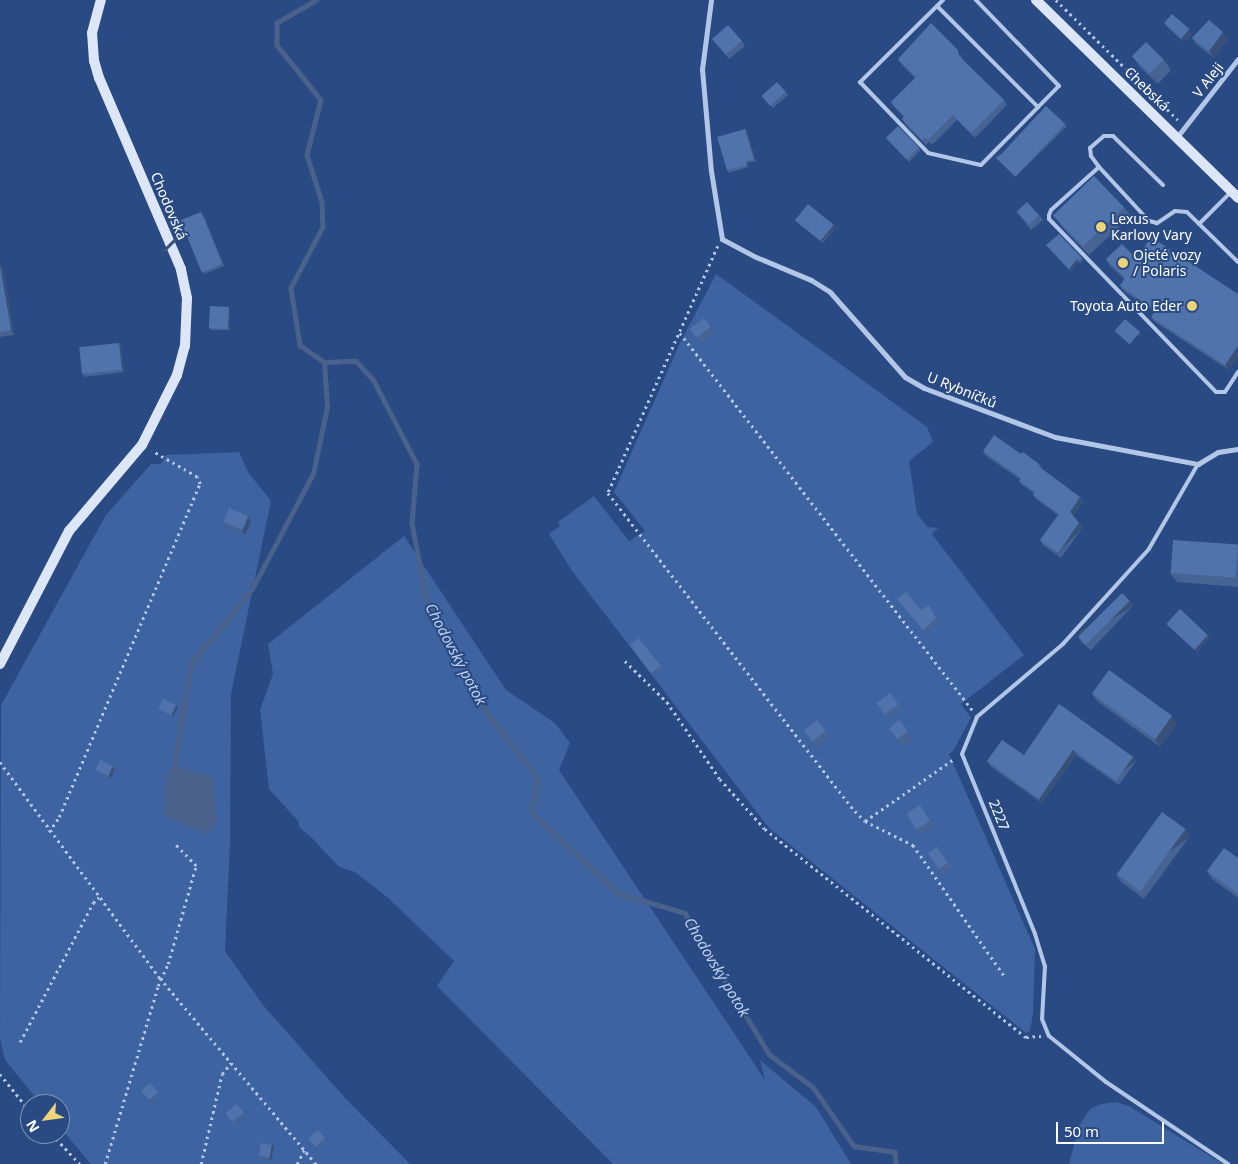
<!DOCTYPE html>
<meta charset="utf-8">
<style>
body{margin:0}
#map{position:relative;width:1238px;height:1164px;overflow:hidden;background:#294a83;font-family:"Noto Sans",sans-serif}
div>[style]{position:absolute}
.green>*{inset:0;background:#3d63a0}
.water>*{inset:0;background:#4a628b}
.stream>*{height:4.5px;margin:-2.25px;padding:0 2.25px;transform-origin:2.25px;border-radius:2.25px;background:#4a628b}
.path>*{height:2.5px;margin-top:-1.25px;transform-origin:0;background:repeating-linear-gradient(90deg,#b2c7e7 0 2.5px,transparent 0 6.5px)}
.lane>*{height:4px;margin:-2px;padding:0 2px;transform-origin:2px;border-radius:2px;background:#b2c7e7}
.street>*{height:5px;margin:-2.5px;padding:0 2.5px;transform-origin:2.5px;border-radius:2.5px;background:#b2c7e7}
.secondary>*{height:10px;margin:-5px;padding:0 5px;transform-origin:5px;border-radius:5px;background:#dce6f6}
.wall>*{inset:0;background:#466393;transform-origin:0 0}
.shaded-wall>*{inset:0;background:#395078;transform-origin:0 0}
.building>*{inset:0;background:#5173ab;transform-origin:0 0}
.dots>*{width:14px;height:14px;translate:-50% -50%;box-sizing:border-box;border:2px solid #294a83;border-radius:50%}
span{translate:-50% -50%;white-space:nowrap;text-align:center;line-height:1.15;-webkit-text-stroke:4px #294a83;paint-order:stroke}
.street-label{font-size:14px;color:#fff}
.poi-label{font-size:14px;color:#fff}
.left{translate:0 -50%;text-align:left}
.right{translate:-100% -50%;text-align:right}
.water-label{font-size:15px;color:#bed1ee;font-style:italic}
.north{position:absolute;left:20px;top:1094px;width:50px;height:50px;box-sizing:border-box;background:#294a83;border:1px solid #7f92b5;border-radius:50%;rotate:240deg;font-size:14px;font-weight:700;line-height:20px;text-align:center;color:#fff}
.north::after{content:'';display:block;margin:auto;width:18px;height:22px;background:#eed479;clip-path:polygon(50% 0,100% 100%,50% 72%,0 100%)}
.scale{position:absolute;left:1056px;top:1122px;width:108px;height:22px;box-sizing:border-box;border:2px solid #fff;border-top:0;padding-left:6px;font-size:15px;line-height:18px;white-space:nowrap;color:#fff;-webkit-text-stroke:4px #294a83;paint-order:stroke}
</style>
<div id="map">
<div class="green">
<div style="clip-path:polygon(716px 274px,927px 427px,933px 442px,909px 461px,917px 513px,927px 527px,938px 528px,932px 534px,1024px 655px,961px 704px,971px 718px,953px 751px,949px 754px,1035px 949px,1033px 1014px,1030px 1031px,1026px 1033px,769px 828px,572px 571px,549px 534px,560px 526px,558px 522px,594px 496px,629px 541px,645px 531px,614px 492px,681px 341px)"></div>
<div style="clip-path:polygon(239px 452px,248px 472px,271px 501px,231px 694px,230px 844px,225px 951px,263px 1005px,346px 1099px,410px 1164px,91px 1164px,60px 1127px,60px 1104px,41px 1104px,5px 1060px,0 1038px,1px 705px,106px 515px,151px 464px,161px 464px,166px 455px)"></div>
<div style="clip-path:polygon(404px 536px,506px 690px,555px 723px,570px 743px,559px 770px,765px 1080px,760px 1060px,816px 1107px,851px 1164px,613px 1164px,437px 986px,454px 961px,387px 897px,355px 872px,339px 867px,312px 838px,300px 828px,298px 821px,269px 789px,260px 710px,273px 674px,268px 644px)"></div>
<div style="clip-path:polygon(1116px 1102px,1129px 1106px,1223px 1164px,1069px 1164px,1079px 1126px,1090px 1109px,1101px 1104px)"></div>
</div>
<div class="water">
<div style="clip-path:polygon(174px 767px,214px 777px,216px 824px,207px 834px,164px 815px,166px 781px,168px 771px)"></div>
</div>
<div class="stream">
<div style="left:317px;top:0;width:46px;rotate:150.1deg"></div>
<div style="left:277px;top:23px;width:22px;rotate:90deg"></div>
<div style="left:277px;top:45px;width:70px;rotate:51.3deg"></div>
<div style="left:321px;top:100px;width:57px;rotate:104.3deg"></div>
<div style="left:307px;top:155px;width:49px;rotate:72.3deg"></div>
<div style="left:322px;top:202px;width:25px;rotate:88deg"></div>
<div style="left:323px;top:227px;width:69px;rotate:117.7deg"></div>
<div style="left:291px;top:288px;width:58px;rotate:81deg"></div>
<div style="left:300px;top:345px;width:29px;rotate:35deg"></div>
<div style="left:324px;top:362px;width:32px;rotate:-2deg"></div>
<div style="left:356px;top:361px;width:25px;rotate:47deg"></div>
<div style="left:373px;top:379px;width:96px;rotate:62.6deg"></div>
<div style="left:417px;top:464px;width:59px;rotate:94.8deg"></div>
<div style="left:412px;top:523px;width:75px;rotate:79.3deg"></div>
<div style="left:426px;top:597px;width:129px;rotate:62.2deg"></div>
<div style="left:486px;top:711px;width:85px;rotate:52.2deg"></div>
<div style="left:538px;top:778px;width:36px;rotate:100deg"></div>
<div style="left:532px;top:813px;width:117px;rotate:42.9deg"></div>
<div style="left:618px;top:893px;width:70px;rotate:16.6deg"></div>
<div style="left:685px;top:913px;width:164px;rotate:59.2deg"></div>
<div style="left:769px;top:1054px;width:55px;rotate:36.9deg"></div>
<div style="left:813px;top:1087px;width:72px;rotate:55.2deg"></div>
<div style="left:854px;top:1146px;width:41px;rotate:8.3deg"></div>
<div style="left:895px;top:1152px;width:12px;rotate:85deg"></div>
<div style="left:174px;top:767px;width:104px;rotate:-80.6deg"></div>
<div style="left:191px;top:664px;width:97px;rotate:-50.9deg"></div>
<div style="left:252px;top:589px;width:130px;rotate:-62.1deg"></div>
<div style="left:313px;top:474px;width:68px;rotate:-78.2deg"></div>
<div style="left:327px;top:407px;width:45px;rotate:-93.8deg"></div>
</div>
<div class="path">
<div style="left:1056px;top:0;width:171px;rotate:44.5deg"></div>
<div style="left:718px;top:246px;width:270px;rotate:114deg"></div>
<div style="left:608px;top:493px;width:403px;rotate:52.2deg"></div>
<div style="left:855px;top:811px;width:14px;rotate:45deg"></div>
<div style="left:865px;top:821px;width:54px;rotate:26.6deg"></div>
<div style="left:913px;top:845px;width:161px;rotate:55.1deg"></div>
<div style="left:680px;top:333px;width:478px;rotate:52.2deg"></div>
<div style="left:625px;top:661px;width:59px;rotate:44.3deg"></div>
<div style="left:667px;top:702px;width:93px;rotate:55.5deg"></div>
<div style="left:720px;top:779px;width:67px;rotate:48deg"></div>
<div style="left:765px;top:829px;width:334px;rotate:38.6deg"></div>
<div style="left:1026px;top:1037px;width:15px;rotate:-4deg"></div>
<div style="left:0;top:762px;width:269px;rotate:53.5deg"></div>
<div style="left:160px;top:978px;width:243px;rotate:50deg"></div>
<div style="left:865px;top:821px;width:108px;rotate:-34.9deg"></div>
<div style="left:49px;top:832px;width:18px;rotate:-56deg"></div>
<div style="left:59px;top:817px;width:362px;rotate:-67.1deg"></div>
<div style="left:200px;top:484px;width:8px;rotate:-113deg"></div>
<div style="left:197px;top:477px;width:52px;rotate:-150deg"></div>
<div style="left:20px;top:1042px;width:157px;rotate:-62.3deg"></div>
<div style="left:93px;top:903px;width:8px;rotate:-45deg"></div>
<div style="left:0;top:1074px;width:48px;rotate:51deg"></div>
<div style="left:52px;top:1134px;width:41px;rotate:47deg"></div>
<div style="left:105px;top:1164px;width:186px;rotate:-73.4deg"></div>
<div style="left:158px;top:986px;width:24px;rotate:-66deg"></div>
<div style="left:168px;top:964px;width:102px;rotate:-74.1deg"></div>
<div style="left:196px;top:866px;width:32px;rotate:-134deg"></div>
<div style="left:201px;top:1164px;width:92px;rotate:-76.9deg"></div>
<div style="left:222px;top:1074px;width:14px;rotate:-51deg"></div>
<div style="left:297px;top:1164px;width:16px;rotate:-63deg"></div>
</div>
<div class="lane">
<div style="left:943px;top:0;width:117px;rotate:135.3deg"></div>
<div style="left:860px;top:82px;width:98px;rotate:46.2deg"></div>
<div style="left:928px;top:153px;width:54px;rotate:12.8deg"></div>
<div style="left:981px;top:165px;width:111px;rotate:-45.4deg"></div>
<div style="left:1059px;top:86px;width:120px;rotate:-134deg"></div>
<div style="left:937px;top:6px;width:143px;rotate:45deg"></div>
<div style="left:1099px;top:167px;width:14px;rotate:-126deg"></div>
<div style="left:1091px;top:156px;width:8px;rotate:-97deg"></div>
<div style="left:1090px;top:148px;width:18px;rotate:-41deg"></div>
<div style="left:1104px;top:136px;width:9px"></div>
<div style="left:1113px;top:136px;width:70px;rotate:44.4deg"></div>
<div style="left:1199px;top:224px;width:45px;rotate:-45deg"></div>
<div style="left:1238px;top:262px;width:71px;rotate:-135.6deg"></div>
<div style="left:1187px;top:212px;width:12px;rotate:-175deg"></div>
<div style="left:1175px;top:211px;width:22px;rotate:146deg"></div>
<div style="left:1157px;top:223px;width:8px;rotate:-166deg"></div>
<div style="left:1149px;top:221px;width:74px;rotate:-132.8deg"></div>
<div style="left:1099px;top:167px;width:64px;rotate:138.1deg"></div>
<div style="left:1051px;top:210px;width:5px;rotate:112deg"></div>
<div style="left:1049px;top:215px;width:4px;rotate:90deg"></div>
<div style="left:1049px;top:219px;width:240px;rotate:46deg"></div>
<div style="left:1216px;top:392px;width:9px"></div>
<div style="left:1225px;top:392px;width:24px;rotate:-57deg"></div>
<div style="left:1198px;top:464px;width:98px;rotate:120deg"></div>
<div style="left:1149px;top:549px;width:128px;rotate:132.2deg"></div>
<div style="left:1063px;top:644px;width:113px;rotate:139.7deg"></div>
<div style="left:977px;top:717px;width:40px;rotate:112deg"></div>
<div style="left:962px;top:754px;width:194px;rotate:67.9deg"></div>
<div style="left:1035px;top:934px;width:34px;rotate:73deg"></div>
<div style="left:1045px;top:966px;width:53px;rotate:93.2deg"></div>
<div style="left:1042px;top:1019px;width:18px;rotate:68deg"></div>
<div style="left:1049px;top:1036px;width:73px;rotate:38.9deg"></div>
<div style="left:1106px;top:1082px;width:147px;rotate:33.9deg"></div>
</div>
<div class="street">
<div style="left:711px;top:0;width:70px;rotate:97.4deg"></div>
<div style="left:702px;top:69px;width:102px;rotate:85deg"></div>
<div style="left:711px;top:171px;width:69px;rotate:80.8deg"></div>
<div style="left:722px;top:239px;width:38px;rotate:28deg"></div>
<div style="left:756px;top:257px;width:60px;rotate:22.7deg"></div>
<div style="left:811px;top:280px;width:22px;rotate:32deg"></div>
<div style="left:830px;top:292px;width:113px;rotate:48.6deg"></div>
<div style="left:905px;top:377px;width:22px;rotate:30deg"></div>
<div style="left:924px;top:388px;width:140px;rotate:20.5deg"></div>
<div style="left:1055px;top:437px;width:146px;rotate:10.7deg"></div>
<div style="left:1198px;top:464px;width:23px;rotate:-31deg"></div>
<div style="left:1218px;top:452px;width:20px;rotate:-9deg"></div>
<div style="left:1177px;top:137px;width:99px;rotate:-52deg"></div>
</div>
<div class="secondary">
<div style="left:1036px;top:0;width:283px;rotate:44.4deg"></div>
<div style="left:0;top:664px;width:150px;rotate:-62.6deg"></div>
<div style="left:69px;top:531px;width:113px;rotate:-49.7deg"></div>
<div style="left:142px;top:445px;width:78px;rotate:-63.4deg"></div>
<div style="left:177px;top:375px;width:30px;rotate:-75deg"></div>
<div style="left:185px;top:346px;width:48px;rotate:-87.6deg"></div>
<div style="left:187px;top:298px;width:30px;rotate:-102deg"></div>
<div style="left:181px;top:269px;width:208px;rotate:-113.2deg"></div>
<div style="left:99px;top:78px;width:18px;rotate:-106deg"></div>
<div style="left:94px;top:61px;width:28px;rotate:-94deg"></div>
<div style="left:92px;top:33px;width:34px;rotate:-75deg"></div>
</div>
<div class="wall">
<div style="clip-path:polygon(1164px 23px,1192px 34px,1184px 42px,1168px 28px)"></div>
<div style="clip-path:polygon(1192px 38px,1228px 39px,1214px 58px,1197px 45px)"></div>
<div style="clip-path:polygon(712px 39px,742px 41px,745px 46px,729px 59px)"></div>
<div style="clip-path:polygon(961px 55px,962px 59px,1004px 100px,1007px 105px,975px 138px,957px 120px,932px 145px,929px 142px,926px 145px,905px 124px,902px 119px,904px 117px,894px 107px,891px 102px,915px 78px,901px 64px,898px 59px)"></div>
<div style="clip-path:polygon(1132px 56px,1164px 60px,1171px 70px,1158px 84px,1139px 66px)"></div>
<div style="clip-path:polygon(786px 92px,788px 95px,773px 108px,762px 96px)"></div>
<div style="clip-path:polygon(1065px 124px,1067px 126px,1015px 177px,995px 157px)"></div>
<div style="clip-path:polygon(745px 129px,747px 131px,756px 161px,747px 163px,748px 167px,729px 173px,727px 170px)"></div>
<div style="clip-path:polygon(886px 138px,919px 148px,920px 151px,909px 162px)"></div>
<div style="clip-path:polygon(1124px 207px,1131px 216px,1089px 255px,1062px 227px,1056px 218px)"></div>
<div style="clip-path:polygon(1016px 211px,1039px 215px,1043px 220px,1031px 230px)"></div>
<div style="clip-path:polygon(203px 214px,224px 266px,204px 274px,203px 272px)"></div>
<div style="clip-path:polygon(795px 220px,836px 227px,823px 243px,797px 222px)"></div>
<div style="clip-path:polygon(1151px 237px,1229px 370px,1155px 322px,1151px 317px,1155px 312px,1125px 292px,1120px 286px,1124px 279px,1109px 265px,1106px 259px,1137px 259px)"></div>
<div style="clip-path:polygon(1046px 245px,1082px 258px,1083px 260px,1080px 263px,1078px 262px,1070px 271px)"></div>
<div style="clip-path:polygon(0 266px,4px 271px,14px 335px,0 337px)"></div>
<div style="clip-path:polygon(230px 310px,230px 330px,211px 330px,209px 328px)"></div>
<div style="left:704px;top:318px;width:18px;height:18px;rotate:52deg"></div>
<div style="clip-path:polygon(119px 343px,121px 345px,124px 372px,84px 377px,83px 374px)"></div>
<div style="clip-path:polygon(983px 451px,1021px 454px,1039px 464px,1042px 468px,1042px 469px,1080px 497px,1084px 501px,1073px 516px,1083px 527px,1061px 558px,1043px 545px,1040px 540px,1058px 515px,1036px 499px,1033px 495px,1034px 493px,1022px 485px,1019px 481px,1020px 479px,986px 456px)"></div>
<div style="clip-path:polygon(248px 516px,251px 521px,245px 535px,226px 526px,223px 522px)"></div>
<div style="clip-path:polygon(1238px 545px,1238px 587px,1177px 582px,1170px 573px)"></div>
<div style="clip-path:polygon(897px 599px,921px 610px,931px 609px,939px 622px,926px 634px)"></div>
<div style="clip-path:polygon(1130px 601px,1133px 606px,1091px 650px,1082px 643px,1079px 638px)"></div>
<div style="clip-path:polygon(1167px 624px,1210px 637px,1197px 652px,1168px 626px)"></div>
<div style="clip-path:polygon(638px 638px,663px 668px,653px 676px,630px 645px)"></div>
<div style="left:890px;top:693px;width:19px;height:17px;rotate:55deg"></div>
<div style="clip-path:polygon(1092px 694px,1177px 724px,1160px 747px,1097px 701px)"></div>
<div style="clip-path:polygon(1059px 704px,1133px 757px,1136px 761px,1119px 785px,1076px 755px,1042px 803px,990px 766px,987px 761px,1024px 755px)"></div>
<div style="clip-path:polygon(176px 705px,178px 708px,173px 717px,161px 712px,159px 709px)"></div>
<div style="left:817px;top:720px;width:21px;height:17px;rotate:51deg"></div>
<div style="clip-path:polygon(889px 728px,908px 731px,913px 739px,903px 747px)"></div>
<div style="clip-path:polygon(113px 766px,115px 768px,111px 778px,98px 773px,96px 770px)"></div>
<div style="left:920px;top:805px;width:25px;height:16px;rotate:58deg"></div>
<div style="clip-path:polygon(1185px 829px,1190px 836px,1144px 899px,1121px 882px,1116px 874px)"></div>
<div style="left:937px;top:847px;width:26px;height:11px;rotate:54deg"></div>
<div style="clip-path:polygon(1238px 858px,1238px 898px,1212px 879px,1207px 871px)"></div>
<div style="left:150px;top:1083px;width:14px;height:12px;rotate:51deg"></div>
<div style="clip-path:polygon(244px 1113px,246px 1115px,235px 1124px,226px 1114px)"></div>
<div style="left:318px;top:1130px;width:14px;height:13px;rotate:51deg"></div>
<div style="clip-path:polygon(274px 1147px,271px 1161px,261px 1159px,259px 1156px)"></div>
</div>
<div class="shaded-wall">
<div style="clip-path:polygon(1189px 29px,1192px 34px,1184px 42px,1181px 38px)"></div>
<div style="clip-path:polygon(1223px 32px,1228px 39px,1214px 58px,1209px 51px)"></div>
<div style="clip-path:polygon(745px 129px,747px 131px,756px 161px,754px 159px)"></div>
<div style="left:201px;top:212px;width:3px;height:56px;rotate:45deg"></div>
<div style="left:834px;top:225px;width:3px;height:21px;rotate:45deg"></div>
<div style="clip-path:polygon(1077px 259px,1078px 262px,1070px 271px,1069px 269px)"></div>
<div style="clip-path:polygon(0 266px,4px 271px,14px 335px,11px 330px)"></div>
<div style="clip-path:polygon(229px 307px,230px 310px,230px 330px,228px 328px)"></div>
<div style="left:1140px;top:332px;width:3px;height:16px;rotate:72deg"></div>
<div style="clip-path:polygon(119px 343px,121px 345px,124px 372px,122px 370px)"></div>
<div style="clip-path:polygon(1238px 346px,1238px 357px,1229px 370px,1225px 365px)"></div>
<div style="clip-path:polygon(1080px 497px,1084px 501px,1073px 516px,1070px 512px)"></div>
<div style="clip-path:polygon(248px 516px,251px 521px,245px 535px,242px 530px)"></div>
<div style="left:1079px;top:523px;width:6px;height:37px;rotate:45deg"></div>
<div style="left:1130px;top:601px;width:6px;height:61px;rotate:59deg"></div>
<div style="clip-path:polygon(1208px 635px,1210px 637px,1197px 652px,1195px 649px)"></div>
<div style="clip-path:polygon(176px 705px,178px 708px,173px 717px,172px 715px)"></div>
<div style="clip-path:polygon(1172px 716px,1177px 724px,1160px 747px,1155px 740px)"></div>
<div style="clip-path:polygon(1073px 750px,1076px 755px,1042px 803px,1039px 799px)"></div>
<div style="left:1133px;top:757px;width:5px;height:29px;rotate:53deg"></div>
<div style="clip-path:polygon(113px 766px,115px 768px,111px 778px,109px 776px)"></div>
<div style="left:1185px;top:829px;width:9px;height:78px;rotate:54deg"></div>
<div style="clip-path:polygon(272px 1145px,274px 1147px,271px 1161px,269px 1158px)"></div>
</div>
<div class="building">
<div style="left:1172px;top:14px;width:23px;height:12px;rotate:41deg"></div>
<div style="clip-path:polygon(1209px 20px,1223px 32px,1209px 51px,1192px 38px)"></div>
<div style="clip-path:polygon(931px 23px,958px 50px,959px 56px,1004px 100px,971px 133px,953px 115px,928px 140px,926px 137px,922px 140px,902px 119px,904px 116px,891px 102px,916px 77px,898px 59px)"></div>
<div style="left:728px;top:25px;width:21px;height:21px;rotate:49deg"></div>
<div style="left:1146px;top:42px;width:25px;height:20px;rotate:45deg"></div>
<div style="left:777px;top:82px;width:13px;height:21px;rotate:48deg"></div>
<div style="left:1046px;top:106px;width:26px;height:72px;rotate:43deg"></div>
<div style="left:898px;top:126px;width:30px;height:17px;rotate:46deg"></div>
<div style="clip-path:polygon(745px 129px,754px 159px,746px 161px,747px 165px,727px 170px,717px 137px)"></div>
<div style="left:1094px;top:176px;width:43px;height:57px;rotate:46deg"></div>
<div style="left:1027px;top:202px;width:18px;height:14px;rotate:47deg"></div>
<div style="left:808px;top:204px;width:33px;height:21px;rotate:39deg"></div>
<div style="left:201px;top:212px;width:56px;height:22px;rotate:68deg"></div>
<div style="clip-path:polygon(1059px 234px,1082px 258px,1079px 260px,1077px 259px,1069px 269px,1046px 245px)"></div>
<div style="clip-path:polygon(1151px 237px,1238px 294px,1238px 346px,1225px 365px,1151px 317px,1156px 310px,1120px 286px,1125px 278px,1106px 259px,1122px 244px,1137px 259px)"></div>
<div style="clip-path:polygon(0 266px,11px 330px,0 332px)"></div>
<div style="left:210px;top:306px;width:19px;height:22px;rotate:3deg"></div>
<div style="left:704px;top:318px;width:11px;height:18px;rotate:52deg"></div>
<div style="left:1125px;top:319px;width:20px;height:16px;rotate:41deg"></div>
<div style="left:119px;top:343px;width:27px;height:40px;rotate:84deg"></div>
<div style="clip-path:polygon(994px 435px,1021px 454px,1023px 452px,1039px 464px,1038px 466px,1080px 497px,1070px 512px,1079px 523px,1058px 553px,1040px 540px,1059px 514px,1033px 495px,1035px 492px,1019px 481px,1021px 478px,983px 451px)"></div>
<div style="left:229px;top:508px;width:21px;height:15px;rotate:23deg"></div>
<div style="left:1173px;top:540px;width:65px;height:33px;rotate:4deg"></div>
<div style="clip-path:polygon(906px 592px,921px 610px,929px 605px,936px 618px,923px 630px,897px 599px)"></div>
<div style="left:1122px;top:593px;width:11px;height:62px;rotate:45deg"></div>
<div style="left:1180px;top:609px;width:38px;height:20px;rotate:43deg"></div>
<div style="clip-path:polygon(638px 638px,661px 666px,651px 673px,630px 645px)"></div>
<div style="left:1109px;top:670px;width:78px;height:29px;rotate:36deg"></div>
<div style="left:890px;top:693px;width:14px;height:17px;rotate:54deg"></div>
<div style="left:163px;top:699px;width:14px;height:11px;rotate:25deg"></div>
<div style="clip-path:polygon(1059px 704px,1133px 757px,1116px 781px,1073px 750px,1039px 799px,987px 761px,1002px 740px,1024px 755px)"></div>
<div style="left:817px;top:720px;width:14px;height:17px;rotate:51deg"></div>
<div style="left:899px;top:720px;width:14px;height:13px;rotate:51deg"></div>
<div style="left:100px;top:760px;width:14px;height:11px;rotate:25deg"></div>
<div style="left:920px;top:805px;width:19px;height:16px;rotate:58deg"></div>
<div style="left:1162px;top:812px;width:29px;height:77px;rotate:36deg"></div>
<div style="left:937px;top:847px;width:19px;height:11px;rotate:55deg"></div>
<div style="clip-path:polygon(1224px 848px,1238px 858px,1238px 894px,1207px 871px)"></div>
<div style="left:150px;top:1083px;width:12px;height:12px;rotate:48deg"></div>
<div style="left:237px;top:1104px;width:11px;height:15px;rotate:52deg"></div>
<div style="left:318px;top:1130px;width:11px;height:13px;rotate:49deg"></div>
<div style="left:261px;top:1143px;width:11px;height:13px;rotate:10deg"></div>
</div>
<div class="dots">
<div style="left:1101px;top:227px;background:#eed479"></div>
<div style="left:1123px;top:263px;background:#eed479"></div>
<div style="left:1192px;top:306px;background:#eed479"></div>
</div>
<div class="street-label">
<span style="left:1208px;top:80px;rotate:-52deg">V Aleji</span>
<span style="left:1147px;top:89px;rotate:44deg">Chebská</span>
<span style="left:169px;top:206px;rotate:67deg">Chodovská</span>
<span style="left:962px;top:390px;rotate:22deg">U Rybníčků</span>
<span style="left:999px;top:815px;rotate:68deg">2227</span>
</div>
<div class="poi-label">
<span class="left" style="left:1111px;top:227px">Lexus<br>Karlovy Vary</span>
<span class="left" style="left:1133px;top:263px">Ojeté vozy<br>/ Polaris</span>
<span class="right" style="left:1182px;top:306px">Toyota Auto Eder</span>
</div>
<div class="water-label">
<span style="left:456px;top:654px;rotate:62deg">Chodovský potok</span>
<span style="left:717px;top:967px;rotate:59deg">Chodovský potok</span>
</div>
<div class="north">N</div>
<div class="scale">50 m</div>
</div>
